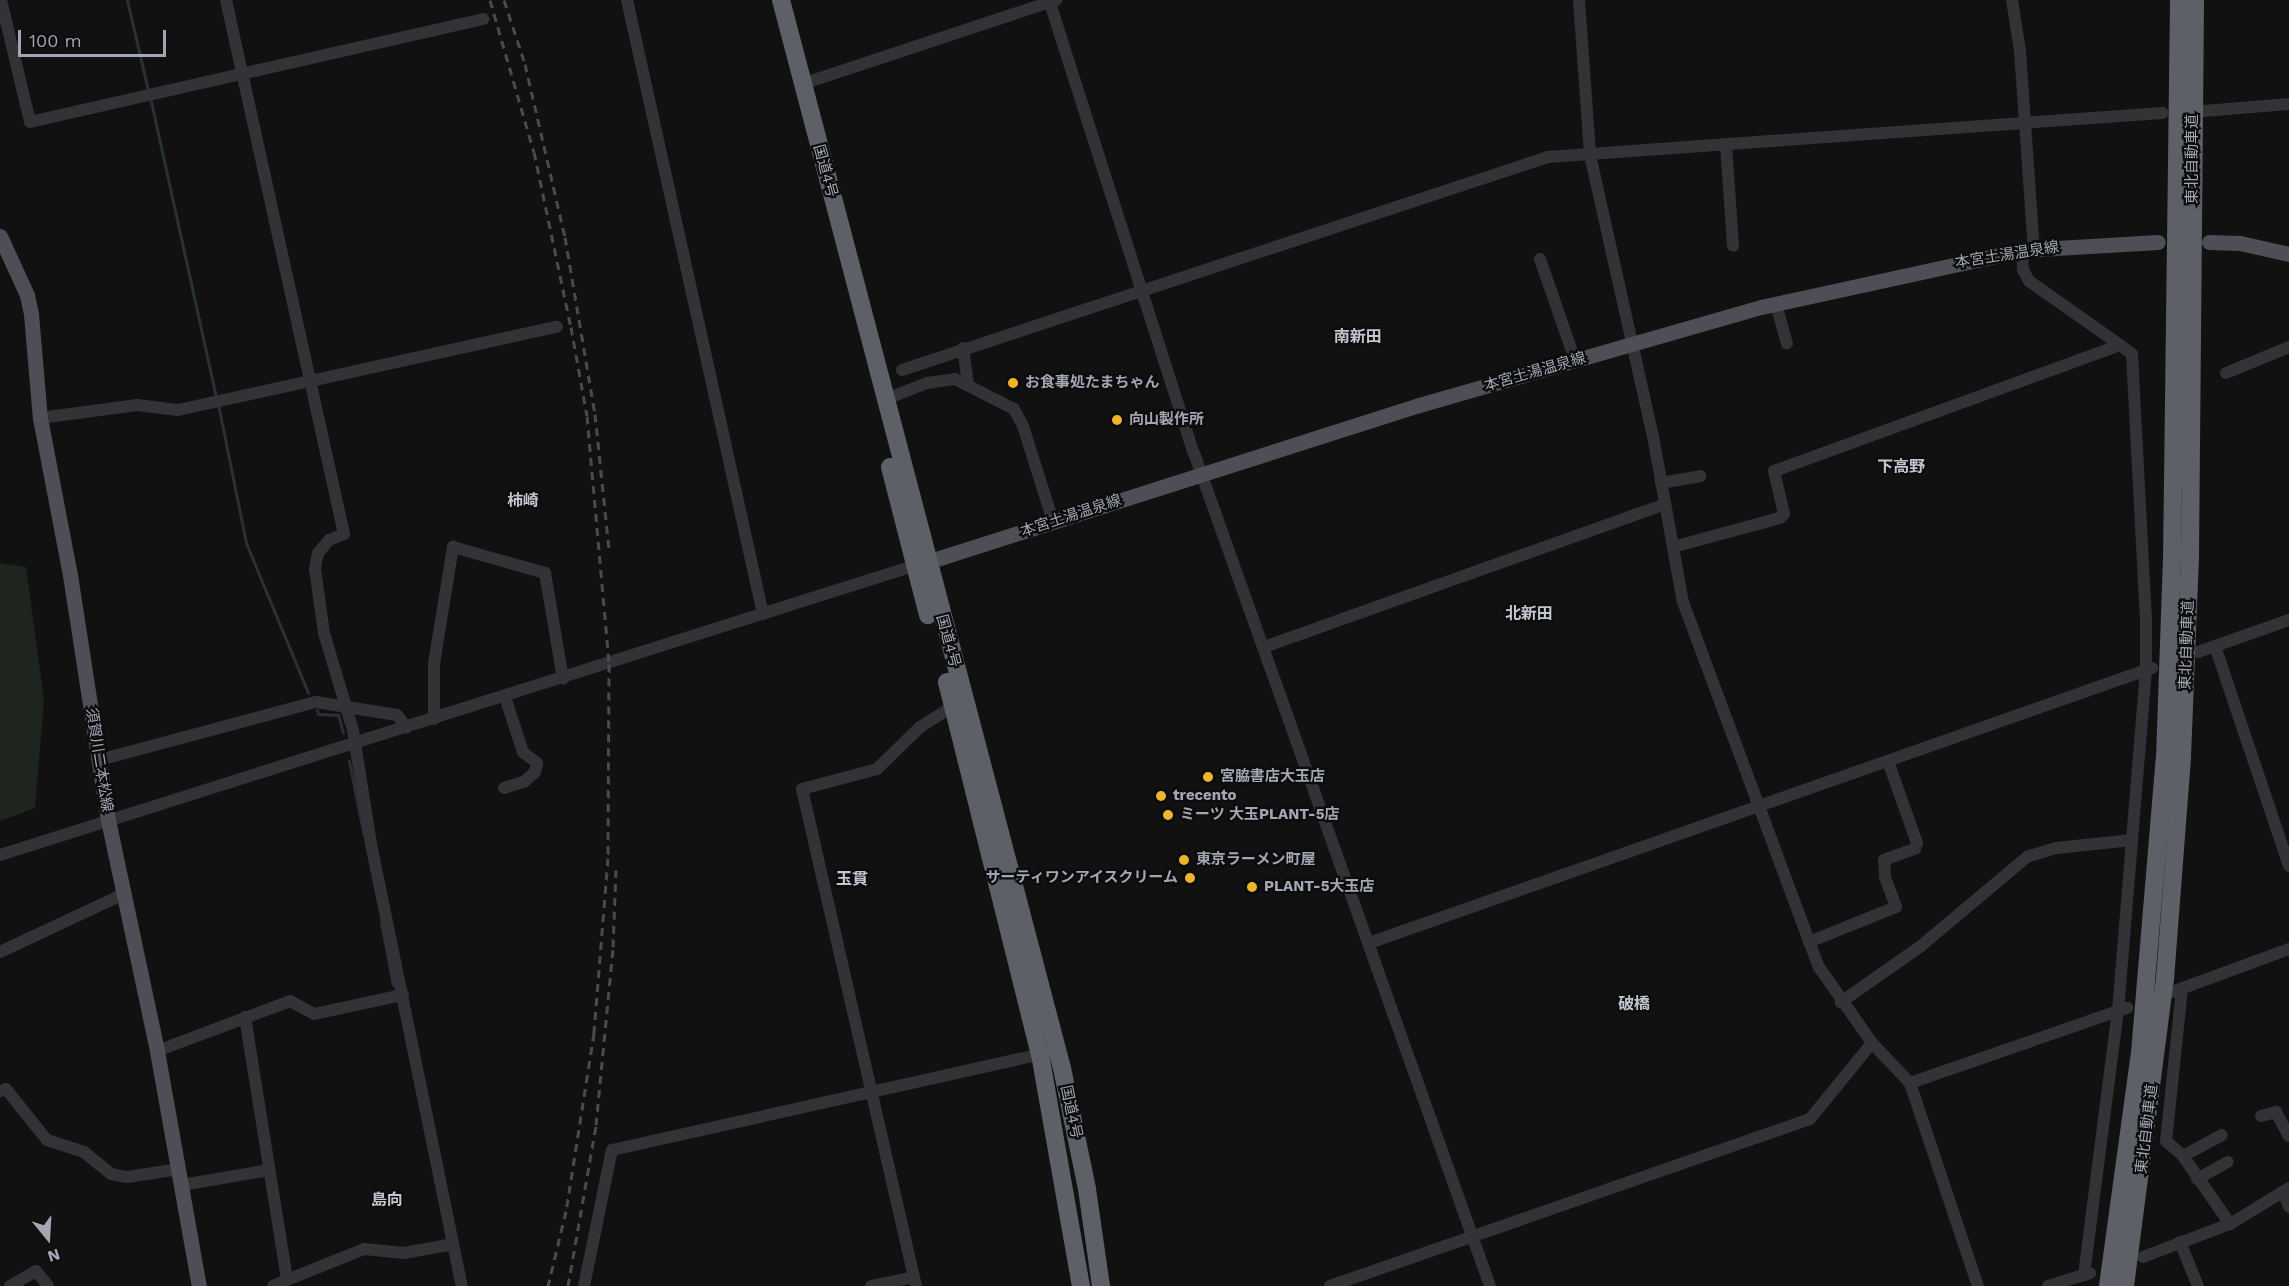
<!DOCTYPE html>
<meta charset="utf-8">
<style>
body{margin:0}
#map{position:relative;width:2289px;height:1286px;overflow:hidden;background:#111112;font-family:"Work Sans","Noto Sans JP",sans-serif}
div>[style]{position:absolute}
.green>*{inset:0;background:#1d251e}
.stream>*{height:3px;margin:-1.5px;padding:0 1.5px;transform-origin:1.5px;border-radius:1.5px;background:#293137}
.minor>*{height:12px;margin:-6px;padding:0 6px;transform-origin:6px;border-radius:6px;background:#323237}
.major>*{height:15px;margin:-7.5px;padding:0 7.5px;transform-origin:7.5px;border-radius:7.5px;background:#4e4f56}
.highway>*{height:18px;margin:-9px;padding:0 9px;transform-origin:9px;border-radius:9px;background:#5e6068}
.rail>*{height:3px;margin-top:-1.5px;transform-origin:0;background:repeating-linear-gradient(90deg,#494a50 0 8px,transparent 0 14px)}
.dots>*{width:16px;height:16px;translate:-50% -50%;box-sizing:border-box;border:3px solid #0c0c0d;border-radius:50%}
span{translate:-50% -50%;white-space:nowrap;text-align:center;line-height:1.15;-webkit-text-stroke:4.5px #0c0c0d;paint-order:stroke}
.street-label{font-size:15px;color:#a2a7b3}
.poi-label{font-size:15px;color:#a2a7b3;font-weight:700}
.left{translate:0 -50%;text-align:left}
.right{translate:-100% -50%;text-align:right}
.neighbourhood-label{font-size:16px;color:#c3c6cf;font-weight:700}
.north{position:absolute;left:18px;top:1208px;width:60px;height:60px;-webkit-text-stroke:4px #0c0c0d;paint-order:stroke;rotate:162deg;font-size:16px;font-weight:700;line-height:24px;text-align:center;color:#a2a7b3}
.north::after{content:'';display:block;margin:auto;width:21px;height:27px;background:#a2a7b3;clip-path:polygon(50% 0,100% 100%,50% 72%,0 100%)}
.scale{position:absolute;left:18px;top:30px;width:148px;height:27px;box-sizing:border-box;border:3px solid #a2a7b3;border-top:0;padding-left:8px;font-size:18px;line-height:21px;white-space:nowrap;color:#a2a7b3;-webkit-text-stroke:4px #0c0c0d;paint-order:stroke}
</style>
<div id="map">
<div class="green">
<div style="clip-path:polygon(0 563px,26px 567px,44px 700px,35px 808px,0 821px)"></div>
</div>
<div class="stream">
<div style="left:127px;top:0;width:92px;rotate:76.9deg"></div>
<div style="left:150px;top:97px;width:308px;rotate:77.6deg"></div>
<div style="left:218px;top:404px;width:142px;rotate:78.6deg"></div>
<div style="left:246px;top:543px;width:162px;rotate:67.5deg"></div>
<div style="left:317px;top:710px;width:4px;rotate:76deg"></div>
<div style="left:318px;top:714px;width:20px;rotate:3deg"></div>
<div style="left:338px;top:715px;width:18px;rotate:74deg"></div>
<div style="left:349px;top:761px;width:76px;rotate:78.7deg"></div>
<div style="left:381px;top:922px;width:64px;rotate:79.2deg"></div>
</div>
<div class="minor">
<div style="left:1px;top:0;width:125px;rotate:76.6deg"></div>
<div style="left:30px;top:122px;width:465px;rotate:-12.8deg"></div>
<div style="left:226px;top:0;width:547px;rotate:77.54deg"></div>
<div style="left:344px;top:534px;width:16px;rotate:158deg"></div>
<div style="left:329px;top:540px;width:17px;rotate:130deg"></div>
<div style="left:318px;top:553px;width:16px;rotate:101deg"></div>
<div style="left:315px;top:569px;width:65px;rotate:82deg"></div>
<div style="left:324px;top:633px;width:101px;rotate:73.4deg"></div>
<div style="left:353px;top:730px;width:115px;rotate:81deg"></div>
<div style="left:371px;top:844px;width:451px;rotate:78.4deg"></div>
<div style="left:627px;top:0;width:629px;rotate:77.51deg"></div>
<div style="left:1049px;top:0;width:476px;rotate:72.3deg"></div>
<div style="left:1194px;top:453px;width:884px;rotate:70.44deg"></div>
<div style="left:1579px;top:0;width:155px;rotate:85.9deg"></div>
<div style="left:1590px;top:155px;width:288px;rotate:77.4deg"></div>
<div style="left:1653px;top:436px;width:169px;rotate:79.8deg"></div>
<div style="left:1683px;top:602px;width:390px;rotate:69.6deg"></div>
<div style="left:1819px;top:967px;width:93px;rotate:55.1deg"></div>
<div style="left:1872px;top:1043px;width:55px;rotate:46.5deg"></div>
<div style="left:1910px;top:1083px;width:214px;rotate:71.5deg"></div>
<div style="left:2012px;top:0;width:52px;rotate:81.1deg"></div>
<div style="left:2020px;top:51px;width:198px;rotate:86deg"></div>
<div style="left:802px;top:84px;width:268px;rotate:-18.3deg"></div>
<div style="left:2204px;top:111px;width:85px;rotate:-4.7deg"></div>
<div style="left:1726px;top:145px;width:101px;rotate:86deg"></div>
<div style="left:2022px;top:250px;width:20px;rotate:87deg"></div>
<div style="left:2023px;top:270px;width:13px;rotate:61deg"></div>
<div style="left:2029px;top:281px;width:111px;rotate:35.1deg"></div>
<div style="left:1540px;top:259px;width:107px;rotate:70.9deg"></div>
<div style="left:1776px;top:304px;width:41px;rotate:74.6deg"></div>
<div style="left:963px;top:348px;width:37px;rotate:82deg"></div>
<div style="left:902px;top:370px;width:680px;rotate:-18.25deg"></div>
<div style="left:1548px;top:157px;width:616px;rotate:-4.1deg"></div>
<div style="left:2226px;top:373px;width:68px;rotate:-22.4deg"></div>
<div style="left:886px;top:399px;width:44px;rotate:-21.3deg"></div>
<div style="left:927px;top:383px;width:28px;rotate:-8deg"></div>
<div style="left:955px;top:379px;width:66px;rotate:27deg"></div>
<div style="left:1014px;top:409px;width:19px;rotate:62deg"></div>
<div style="left:1023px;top:426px;width:100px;rotate:72.5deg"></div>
<div style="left:40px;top:418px;width:98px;rotate:-7.6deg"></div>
<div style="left:137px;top:405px;width:41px;rotate:7deg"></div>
<div style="left:178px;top:410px;width:388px;rotate:-12.4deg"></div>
<div style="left:1661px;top:483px;width:40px;rotate:-10deg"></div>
<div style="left:1673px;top:547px;width:111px;rotate:-15.2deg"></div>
<div style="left:1780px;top:518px;width:6px;rotate:-45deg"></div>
<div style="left:1784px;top:514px;width:44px;rotate:-103.1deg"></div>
<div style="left:1774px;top:471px;width:368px;rotate:-20deg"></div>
<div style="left:2120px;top:345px;width:15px;rotate:37deg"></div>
<div style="left:2132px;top:354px;width:263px;rotate:87deg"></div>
<div style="left:2146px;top:617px;width:53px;rotate:90deg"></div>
<div style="left:2146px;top:670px;width:171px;rotate:94.7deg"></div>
<div style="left:2132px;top:840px;width:76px;rotate:174deg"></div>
<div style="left:2056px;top:848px;width:30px;rotate:163deg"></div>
<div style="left:2027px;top:857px;width:138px;rotate:140deg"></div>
<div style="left:1921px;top:946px;width:98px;rotate:145deg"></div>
<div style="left:2215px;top:646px;width:232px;rotate:71.4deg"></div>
<div style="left:1264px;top:647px;width:426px;rotate:-19.6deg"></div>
<div style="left:2198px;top:652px;width:96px;rotate:-19.4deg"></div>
<div style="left:434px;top:719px;width:55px;rotate:-90deg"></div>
<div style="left:434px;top:664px;width:119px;rotate:-80.8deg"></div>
<div style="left:453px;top:547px;width:96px;rotate:15.8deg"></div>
<div style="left:545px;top:573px;width:107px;rotate:80.3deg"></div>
<div style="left:99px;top:760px;width:225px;rotate:-15deg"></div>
<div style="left:316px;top:702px;width:82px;rotate:9.1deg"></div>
<div style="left:397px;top:715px;width:16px;rotate:52deg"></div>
<div style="left:504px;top:788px;width:22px;rotate:-18deg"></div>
<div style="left:525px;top:781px;width:13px;rotate:-42deg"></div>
<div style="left:535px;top:772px;width:9px;rotate:-77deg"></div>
<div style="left:537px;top:763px;width:18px;rotate:-142deg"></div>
<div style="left:523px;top:752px;width:58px;rotate:-108.1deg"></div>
<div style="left:0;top:855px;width:968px;rotate:-17.56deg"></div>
<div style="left:1809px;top:942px;width:94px;rotate:-21.9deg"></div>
<div style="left:1896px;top:907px;width:32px;rotate:-110deg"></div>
<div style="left:1885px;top:877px;width:17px;rotate:-93deg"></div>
<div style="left:1884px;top:860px;width:33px;rotate:-20deg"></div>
<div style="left:1915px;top:849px;width:6px;rotate:-72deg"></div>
<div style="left:1917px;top:843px;width:87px;rotate:-109.5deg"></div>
<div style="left:1369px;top:943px;width:830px;rotate:-19.35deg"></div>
<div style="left:0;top:952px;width:137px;rotate:-25.1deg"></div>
<div style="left:2182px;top:989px;width:153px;rotate:96deg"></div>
<div style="left:2166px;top:1141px;width:23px;rotate:41deg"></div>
<div style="left:2183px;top:1156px;width:83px;rotate:55.3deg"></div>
<div style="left:2172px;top:992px;width:125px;rotate:-20.2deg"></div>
<div style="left:245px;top:1017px;width:266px;rotate:80.9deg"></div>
<div style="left:287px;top:1280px;width:15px;rotate:157deg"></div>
<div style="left:157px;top:1051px;width:142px;rotate:-20.6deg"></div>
<div style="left:290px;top:1001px;width:27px;rotate:28deg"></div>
<div style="left:314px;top:1014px;width:91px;rotate:-12.1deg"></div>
<div style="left:1910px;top:1083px;width:230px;rotate:-19.1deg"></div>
<div style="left:0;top:1091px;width:6px;rotate:-18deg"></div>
<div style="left:6px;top:1089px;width:65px;rotate:51.2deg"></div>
<div style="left:47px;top:1140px;width:39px;rotate:18deg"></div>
<div style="left:84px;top:1152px;width:35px;rotate:39deg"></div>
<div style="left:111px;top:1174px;width:16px;rotate:11deg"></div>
<div style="left:127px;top:1177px;width:53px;rotate:-8.7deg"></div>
<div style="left:2261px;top:1116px;width:16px;rotate:-15deg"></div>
<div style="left:2276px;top:1112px;width:27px;rotate:62deg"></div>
<div style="left:2183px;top:1156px;width:44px;rotate:-28.3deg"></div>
<div style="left:2197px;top:1179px;width:35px;rotate:-29deg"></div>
<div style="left:182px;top:1185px;width:88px;rotate:-9.8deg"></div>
<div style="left:2283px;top:1191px;width:17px;rotate:69deg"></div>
<div style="left:2180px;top:1242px;width:48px;rotate:67.8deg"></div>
<div style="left:2143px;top:1257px;width:93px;rotate:-20.8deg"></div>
<div style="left:2230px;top:1224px;width:69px;rotate:-31.4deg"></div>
<div style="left:2084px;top:1275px;width:266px;rotate:-82.7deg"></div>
<div style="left:2118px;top:1011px;width:172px;rotate:-85.3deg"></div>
<div style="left:287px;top:1280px;width:83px;rotate:-21.9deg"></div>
<div style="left:364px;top:1249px;width:40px;rotate:5.7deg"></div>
<div style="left:404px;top:1253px;width:50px;rotate:-10.4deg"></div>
<div style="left:10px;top:1286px;width:30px;rotate:-30deg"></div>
<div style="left:36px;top:1271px;width:19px;rotate:51deg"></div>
<div style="left:584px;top:1286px;width:139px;rotate:-78.4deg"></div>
<div style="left:612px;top:1150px;width:439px;rotate:-12.6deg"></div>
<div style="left:871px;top:1286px;width:44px;rotate:-11.8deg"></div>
<div style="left:916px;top:1286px;width:510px;rotate:-102.92deg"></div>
<div style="left:802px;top:789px;width:78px;rotate:-14.9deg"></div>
<div style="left:877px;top:769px;width:60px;rotate:-44.3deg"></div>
<div style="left:920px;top:727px;width:39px;rotate:-32deg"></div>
<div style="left:1330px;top:1286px;width:508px;rotate:-19.18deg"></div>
<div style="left:1810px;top:1119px;width:98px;rotate:-50.8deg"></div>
<div style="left:2048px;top:1286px;width:44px;rotate:-17.2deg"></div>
</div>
<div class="major">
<div style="left:0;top:236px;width:65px;rotate:65.4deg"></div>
<div style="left:27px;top:295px;width:19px;rotate:78deg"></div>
<div style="left:31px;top:314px;width:104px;rotate:85.1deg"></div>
<div style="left:40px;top:418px;width:160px;rotate:79.2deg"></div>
<div style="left:70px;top:575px;width:248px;rotate:81.2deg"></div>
<div style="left:108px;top:820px;width:236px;rotate:78deg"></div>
<div style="left:157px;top:1051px;width:239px;rotate:79.9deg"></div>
<div style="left:2209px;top:242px;width:31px;rotate:2deg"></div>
<div style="left:2240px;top:243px;width:50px;rotate:12.7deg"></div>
<div style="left:927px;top:562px;width:516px;rotate:-17.7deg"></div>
<div style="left:1419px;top:405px;width:356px;rotate:-16deg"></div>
<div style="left:1761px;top:307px;width:267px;rotate:-12.3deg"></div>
<div style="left:2022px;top:250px;width:136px;rotate:-3.4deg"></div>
</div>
<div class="highway">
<div style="left:781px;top:0;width:1104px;rotate:75.26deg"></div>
<div style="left:1062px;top:1068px;width:124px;rotate:78.3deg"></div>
<div style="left:1087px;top:1189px;width:98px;rotate:81.8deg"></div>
<div style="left:890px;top:467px;width:153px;rotate:75.6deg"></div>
<div style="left:947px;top:682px;width:383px;rotate:76deg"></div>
<div style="left:1040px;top:1054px;width:236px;rotate:80deg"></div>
<div style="left:2108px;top:1286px;width:235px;rotate:-82.2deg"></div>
<div style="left:2140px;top:1053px;width:296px;rotate:-85.2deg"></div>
<div style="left:2165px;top:758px;width:198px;rotate:-88deg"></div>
<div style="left:2172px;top:560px;width:560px;rotate:-89.28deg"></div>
<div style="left:2125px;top:1286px;width:310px;rotate:-82.6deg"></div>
<div style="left:2165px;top:979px;width:224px;rotate:-85.6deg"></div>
<div style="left:2182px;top:756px;width:200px;rotate:-87.7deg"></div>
<div style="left:2190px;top:556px;width:556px;rotate:-89.48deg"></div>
</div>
<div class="rail">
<div style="left:490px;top:0;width:158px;rotate:73.9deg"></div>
<div style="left:534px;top:152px;width:179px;rotate:78.1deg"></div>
<div style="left:571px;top:327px;width:90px;rotate:79.8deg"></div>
<div style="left:587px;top:416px;width:249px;rotate:84.9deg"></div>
<div style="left:609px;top:664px;width:194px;rotate:90.3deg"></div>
<div style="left:608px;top:858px;width:176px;rotate:94.6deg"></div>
<div style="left:594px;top:1033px;width:180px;rotate:98.9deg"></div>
<div style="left:566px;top:1211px;width:77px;rotate:103.5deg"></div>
<div style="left:504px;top:0;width:67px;rotate:71.8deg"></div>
<div style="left:525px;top:64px;width:178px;rotate:77deg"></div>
<div style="left:565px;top:237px;width:180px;rotate:80.4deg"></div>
<div style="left:595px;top:414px;width:137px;rotate:84.1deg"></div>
<div style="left:568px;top:1286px;width:163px;rotate:-80.1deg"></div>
<div style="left:596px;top:1125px;width:179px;rotate:-84.5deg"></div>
<div style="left:613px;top:947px;width:77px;rotate:-87.8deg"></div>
</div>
<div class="dots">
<div style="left:1013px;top:383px;background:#eeb52c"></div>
<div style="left:1117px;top:420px;background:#eeb52c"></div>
<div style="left:1208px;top:777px;background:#eeb52c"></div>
<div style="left:1161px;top:796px;background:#eeb52c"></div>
<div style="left:1168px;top:815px;background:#eeb52c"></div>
<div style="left:1184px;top:860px;background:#eeb52c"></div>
<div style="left:1190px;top:878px;background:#eeb52c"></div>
<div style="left:1252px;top:887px;background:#eeb52c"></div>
</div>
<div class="street-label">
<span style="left:2193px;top:159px;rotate:-90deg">東北自動車道</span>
<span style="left:825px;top:171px;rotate:75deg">国道4号</span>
<span style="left:2007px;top:255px;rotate:-9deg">本宮土湯温泉線</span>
<span style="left:1535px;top:372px;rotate:-16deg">本宮土湯温泉線</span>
<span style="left:1071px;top:516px;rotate:-18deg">本宮土湯温泉線</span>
<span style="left:948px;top:641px;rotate:75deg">国道4号</span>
<span style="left:2187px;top:645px;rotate:-88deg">東北自動車道</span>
<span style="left:99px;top:760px;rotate:81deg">須賀川二本松線</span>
<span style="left:1071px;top:1112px;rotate:78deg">国道4号</span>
<span style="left:2147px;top:1129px;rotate:-83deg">東北自動車道</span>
</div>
<div class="poi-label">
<span class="left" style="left:1025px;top:383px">お食事処たまちゃん</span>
<span class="left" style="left:1129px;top:420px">向山製作所</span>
<span class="left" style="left:1220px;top:777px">宮脇書店大玉店</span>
<span class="left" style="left:1173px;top:796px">trecento</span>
<span class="left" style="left:1180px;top:815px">ミーツ 大玉PLANT-5店</span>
<span class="left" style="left:1196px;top:860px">東京ラーメン町屋</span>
<span class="right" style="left:1178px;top:878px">サーティワンアイスクリーム</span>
<span class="left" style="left:1264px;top:887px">PLANT-5大玉店</span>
</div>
<div class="neighbourhood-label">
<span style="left:1358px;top:337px">南新田</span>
<span style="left:1901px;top:467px">下高野</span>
<span style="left:523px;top:501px">柿崎</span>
<span style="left:1529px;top:614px">北新田</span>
<span style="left:852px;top:879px">玉貫</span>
<span style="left:1634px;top:1004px">破橋</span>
<span style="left:387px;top:1200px">島向</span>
</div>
<div class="north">N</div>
<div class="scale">100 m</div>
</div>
